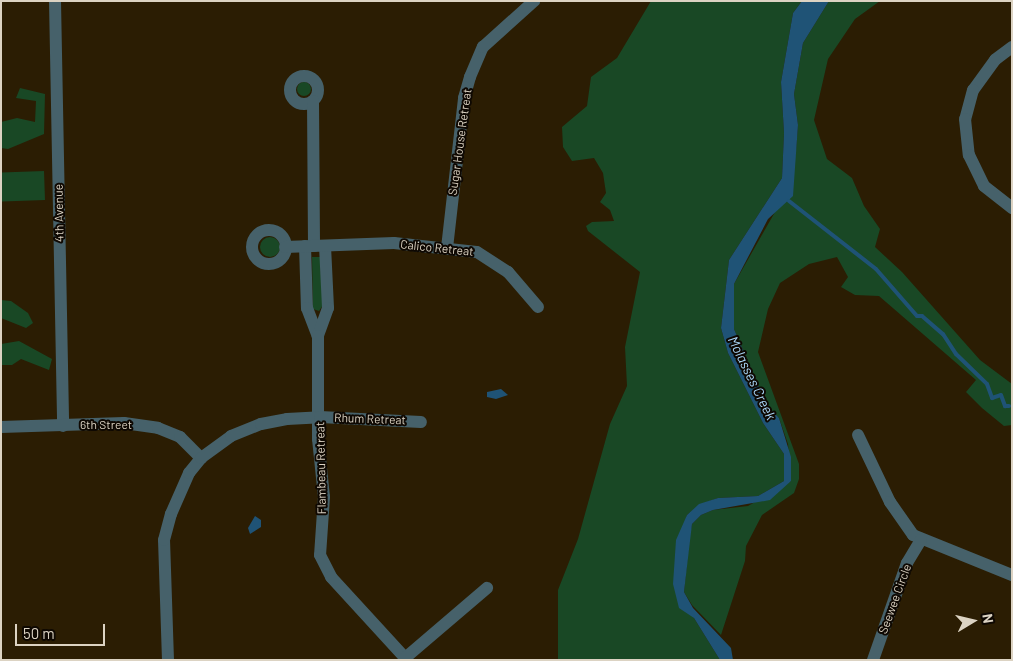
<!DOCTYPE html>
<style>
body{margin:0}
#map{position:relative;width:1013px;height:661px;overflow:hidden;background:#2b1d03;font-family:Barlow,sans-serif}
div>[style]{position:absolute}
.green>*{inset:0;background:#194825;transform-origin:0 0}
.round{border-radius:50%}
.water>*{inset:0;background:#1f5376}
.stream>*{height:4px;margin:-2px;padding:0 2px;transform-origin:2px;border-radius:2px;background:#1f5376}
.minor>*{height:12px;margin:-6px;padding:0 6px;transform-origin:6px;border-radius:6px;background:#46616a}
.minor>.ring{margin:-6px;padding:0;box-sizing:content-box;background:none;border:12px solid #46616a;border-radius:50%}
span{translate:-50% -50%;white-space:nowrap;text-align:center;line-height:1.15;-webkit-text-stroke:4px #0e0802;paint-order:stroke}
.street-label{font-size:12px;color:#dcd3c3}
.water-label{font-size:14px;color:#a9d5f6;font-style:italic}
.frame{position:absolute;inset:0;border:2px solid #dcd3c3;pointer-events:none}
.north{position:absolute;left:948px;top:596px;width:50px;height:50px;-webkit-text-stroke:4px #0e0802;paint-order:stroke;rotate:81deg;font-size:14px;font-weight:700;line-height:20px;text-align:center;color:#dcd3c3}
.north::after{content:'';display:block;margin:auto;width:18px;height:22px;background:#dcd3c3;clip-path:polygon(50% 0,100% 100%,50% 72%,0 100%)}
.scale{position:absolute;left:15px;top:624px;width:90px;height:22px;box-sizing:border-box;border:2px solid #dcd3c3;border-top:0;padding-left:6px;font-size:15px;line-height:18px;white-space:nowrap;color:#dcd3c3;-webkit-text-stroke:4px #0e0802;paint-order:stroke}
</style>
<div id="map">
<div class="green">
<div style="clip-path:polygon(651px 1px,802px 1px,793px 13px,781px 82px,784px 133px,782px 178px,729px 260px,721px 328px,728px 353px,763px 423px,784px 454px,784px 481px,758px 496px,718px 498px,699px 505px,687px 515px,674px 574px,694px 618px,720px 660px,558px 660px,558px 590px,578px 539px,610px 424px,627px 386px,625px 347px,640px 272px,588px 231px,586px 226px,592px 222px,614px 221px,610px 210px,600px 202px,606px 193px,603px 173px,594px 158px,572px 161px,563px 147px,562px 127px,587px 106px,591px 77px,617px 58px)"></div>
<div style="clip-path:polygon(829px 1px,880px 1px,855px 19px,828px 59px,814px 120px,827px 159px,852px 178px,864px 206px,880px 229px,875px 247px,902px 272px,980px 360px,1012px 384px,1012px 425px,1004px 426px,982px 408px,966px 392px,976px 380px,879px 296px,855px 295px,841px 287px,848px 277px,837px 257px,809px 264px,780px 283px,768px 309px,758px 352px,799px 464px,799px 479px,794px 493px,762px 515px,746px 546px,745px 561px,721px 635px,692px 605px,684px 592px,690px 534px,692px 524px,701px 515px,713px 510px,748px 506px,791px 481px,788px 444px,779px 418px,766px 404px,734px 329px,734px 284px,775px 212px,796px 150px,798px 125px,794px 94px,803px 43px)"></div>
<div class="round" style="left:297px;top:82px;width:14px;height:14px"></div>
<div style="clip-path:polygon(20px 88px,45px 94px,44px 134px,8px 149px,1px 148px,1px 122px,17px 118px,35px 122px,36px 101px,16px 98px)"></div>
<div style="left:44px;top:171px;width:29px;height:43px;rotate:88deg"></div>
<div class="round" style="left:260px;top:237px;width:20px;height:20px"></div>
<div style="clip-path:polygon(312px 257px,320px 257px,323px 305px,319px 311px,313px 309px)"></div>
<div style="clip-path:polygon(1px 300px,11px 301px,28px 313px,33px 323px,26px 328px,1px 318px)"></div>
<div style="clip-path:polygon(19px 341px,52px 359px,49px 370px,21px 359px,12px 365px,1px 365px,1px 344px)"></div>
</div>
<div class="water">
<div style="clip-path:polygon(802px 1px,829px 1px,803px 43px,794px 94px,798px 125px,793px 196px,768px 219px,734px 284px,734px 329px,766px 404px,779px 418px,791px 457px,791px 481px,770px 500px,713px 510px,701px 515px,692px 524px,684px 592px,693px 608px,731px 648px,733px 660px,720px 660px,694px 618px,679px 608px,673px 584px,676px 540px,687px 515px,699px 504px,718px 498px,758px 496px,784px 481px,784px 454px,763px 423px,728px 353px,721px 328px,729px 260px,782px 178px,784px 133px,781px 82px,793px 13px)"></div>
<div style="clip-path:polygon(501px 389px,508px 395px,496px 399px,487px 397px,487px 392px)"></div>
<div style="clip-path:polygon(255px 516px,261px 520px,261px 527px,250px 534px,248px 528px)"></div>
</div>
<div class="stream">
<div style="left:789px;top:201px;width:110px;rotate:38deg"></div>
<div style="left:876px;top:269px;width:62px;rotate:48.9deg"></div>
<div style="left:917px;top:316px;width:5px"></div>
<div style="left:922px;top:316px;width:28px;rotate:41deg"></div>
<div style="left:943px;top:334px;width:24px;rotate:57deg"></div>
<div style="left:956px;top:354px;width:43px;rotate:44.1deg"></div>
<div style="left:987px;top:384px;width:15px;rotate:70deg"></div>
<div style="left:992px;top:398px;width:9px;rotate:-18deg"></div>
<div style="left:1001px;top:395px;width:12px;rotate:70deg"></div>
<div style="left:1005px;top:406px;width:4px"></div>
</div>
<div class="minor">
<div style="left:55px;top:1px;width:425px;rotate:88.9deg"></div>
<div style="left:1012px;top:47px;width:21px;rotate:143deg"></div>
<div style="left:995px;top:60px;width:37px;rotate:126deg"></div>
<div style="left:973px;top:90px;width:30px;rotate:105deg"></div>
<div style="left:965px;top:119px;width:36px;rotate:84deg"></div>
<div style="left:969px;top:155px;width:34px;rotate:64deg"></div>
<div style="left:984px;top:186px;width:36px;rotate:38deg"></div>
<div class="ring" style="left:290px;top:76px;width:16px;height:16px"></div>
<div style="left:313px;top:101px;width:145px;rotate:89.6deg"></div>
<div class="ring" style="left:252px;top:230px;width:22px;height:22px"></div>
<div style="left:305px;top:246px;width:62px;rotate:88.2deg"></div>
<div style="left:307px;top:308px;width:30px;rotate:69deg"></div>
<div style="left:325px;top:246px;width:62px;rotate:87.2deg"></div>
<div style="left:328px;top:308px;width:30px;rotate:110deg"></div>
<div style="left:318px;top:336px;width:103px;rotate:90deg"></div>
<div style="left:318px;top:439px;width:58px;rotate:84.1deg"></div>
<div style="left:324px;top:497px;width:58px;rotate:93.9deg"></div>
<div style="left:320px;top:555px;width:25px;rotate:63deg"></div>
<div style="left:331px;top:577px;width:113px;rotate:47.5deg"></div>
<div style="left:285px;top:247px;width:109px;rotate:-2.1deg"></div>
<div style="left:394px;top:243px;width:83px;rotate:6.2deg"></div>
<div style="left:477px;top:252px;width:37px;rotate:33deg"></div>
<div style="left:508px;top:272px;width:46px;rotate:49.4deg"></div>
<div style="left:447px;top:248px;width:151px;rotate:-83.5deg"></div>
<div style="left:464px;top:98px;width:22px;rotate:-74deg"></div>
<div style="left:470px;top:77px;width:33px;rotate:-67deg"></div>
<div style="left:483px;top:47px;width:69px;rotate:-42deg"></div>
<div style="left:1px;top:427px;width:123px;rotate:-1.9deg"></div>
<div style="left:124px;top:423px;width:34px;rotate:8deg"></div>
<div style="left:158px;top:428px;width:24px;rotate:22deg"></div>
<div style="left:180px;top:437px;width:30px;rotate:45deg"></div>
<div style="left:858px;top:435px;width:74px;rotate:64.5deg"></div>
<div style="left:890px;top:502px;width:40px;rotate:55.1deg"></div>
<div style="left:913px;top:535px;width:107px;rotate:22deg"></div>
<div style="left:405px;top:658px;width:108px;rotate:-40.5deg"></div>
<div style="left:168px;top:660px;width:120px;rotate:-91.9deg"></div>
<div style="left:164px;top:540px;width:27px;rotate:-75deg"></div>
<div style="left:171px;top:514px;width:45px;rotate:-66.3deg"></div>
<div style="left:189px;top:473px;width:19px;rotate:-51deg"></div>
<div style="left:201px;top:458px;width:37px;rotate:-36deg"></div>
<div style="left:231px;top:436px;width:32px;rotate:-22deg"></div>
<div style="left:261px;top:424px;width:26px;rotate:-11deg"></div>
<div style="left:287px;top:419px;width:33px;rotate:-3deg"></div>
<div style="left:320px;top:417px;width:101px;rotate:2.8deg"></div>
<div style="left:873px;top:660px;width:103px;rotate:-70.7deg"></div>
<div style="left:907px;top:563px;width:27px;rotate:-59deg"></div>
</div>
<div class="street-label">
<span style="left:460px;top:142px;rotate:-82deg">Sugar House Retreat</span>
<span style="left:59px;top:213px;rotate:-91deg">4th Avenue</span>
<span style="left:437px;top:248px;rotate:6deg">Calico Retreat</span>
<span style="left:370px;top:419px;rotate:2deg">Rhum Retreat</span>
<span style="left:106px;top:425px">6th Street</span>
<span style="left:321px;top:468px;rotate:-91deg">Flambeau Retreat</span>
<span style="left:895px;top:599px;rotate:-70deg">Seewee Circle</span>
</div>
<div class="water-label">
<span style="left:752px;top:378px;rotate:64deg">Molasses Creek</span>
</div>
<div class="frame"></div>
<div class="north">N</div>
<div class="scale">50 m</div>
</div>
